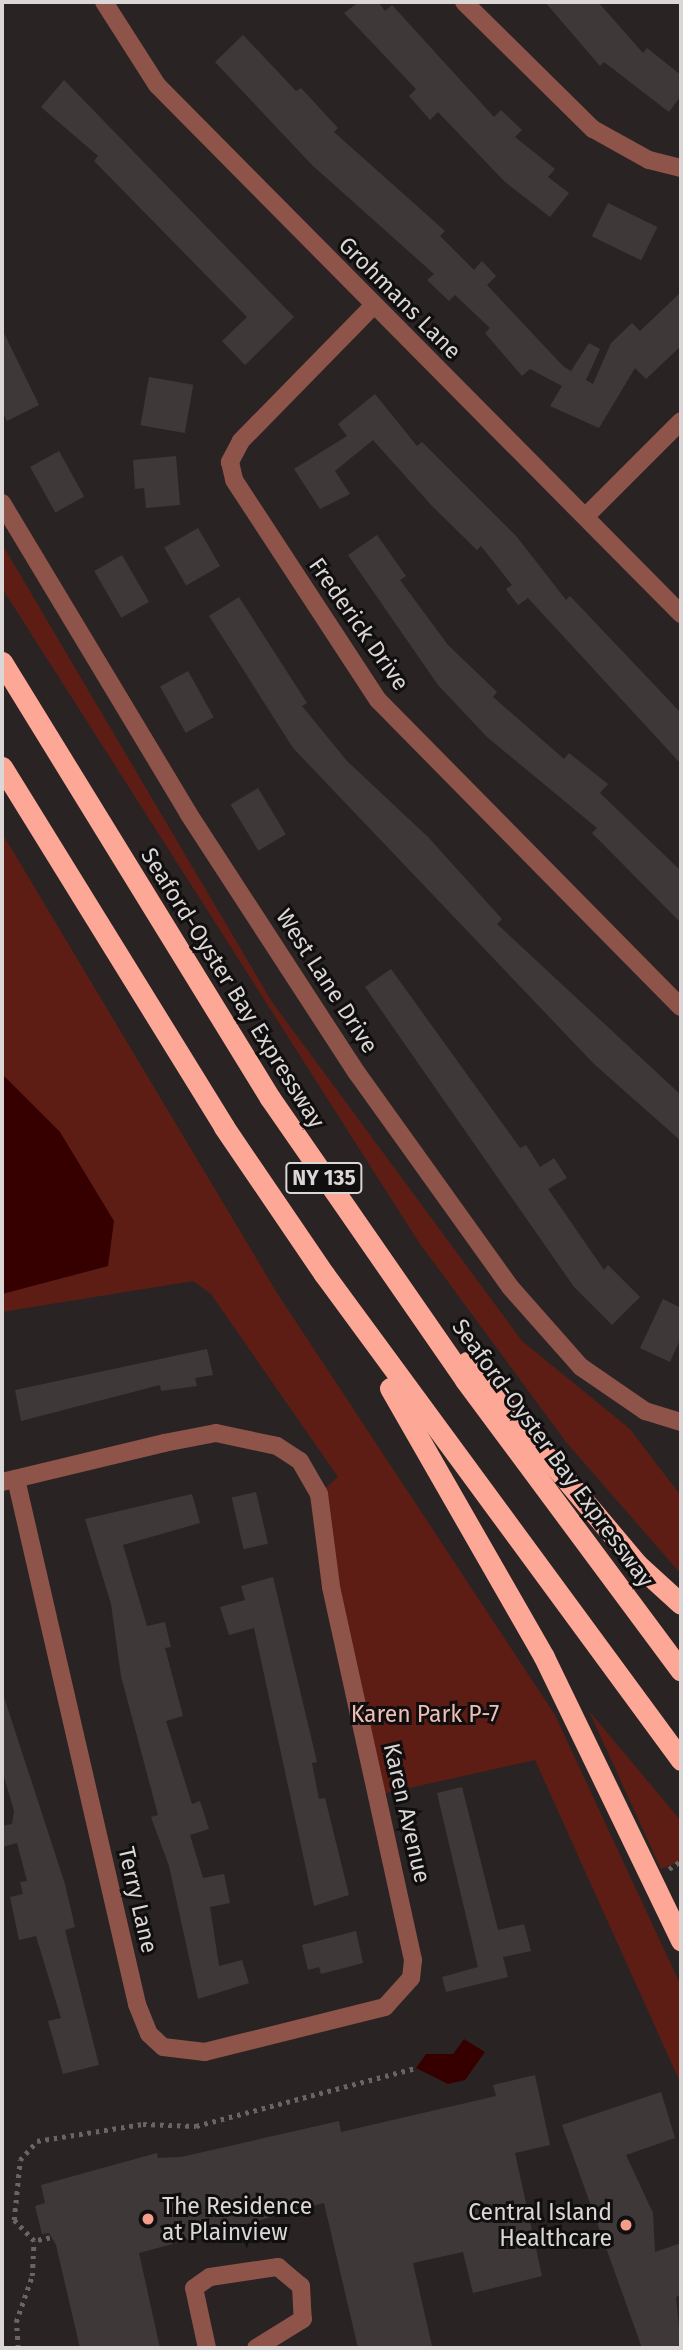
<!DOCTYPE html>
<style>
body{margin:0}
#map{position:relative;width:683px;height:2350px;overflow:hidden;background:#292423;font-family:"Fira Sans",sans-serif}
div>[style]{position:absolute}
.green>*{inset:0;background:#5d1d14}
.water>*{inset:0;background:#370000}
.building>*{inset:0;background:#3e3938;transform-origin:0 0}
.path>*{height:4.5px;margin-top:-2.25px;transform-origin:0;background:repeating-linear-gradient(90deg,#6a6564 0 3.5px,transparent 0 8.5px)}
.minor>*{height:18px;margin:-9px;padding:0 9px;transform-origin:9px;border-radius:9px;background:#8e544a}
.highway>*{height:21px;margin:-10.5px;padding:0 10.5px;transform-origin:10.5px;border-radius:10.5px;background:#fda797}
.dots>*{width:19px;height:19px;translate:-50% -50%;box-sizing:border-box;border:4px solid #100e0e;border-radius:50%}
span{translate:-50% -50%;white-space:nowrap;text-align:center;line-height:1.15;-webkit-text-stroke:6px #100e0e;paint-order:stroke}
.shield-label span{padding:2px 5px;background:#100e0e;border:2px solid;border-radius:5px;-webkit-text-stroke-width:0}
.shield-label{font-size:21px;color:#dad7d6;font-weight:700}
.street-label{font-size:23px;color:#dad7d6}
.park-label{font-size:23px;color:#efbeb5}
.poi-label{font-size:23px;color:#dad7d6}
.left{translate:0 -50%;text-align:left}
.right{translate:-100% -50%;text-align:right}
.frame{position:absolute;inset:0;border:4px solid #dad7d6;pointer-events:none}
</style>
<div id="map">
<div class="green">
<div style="clip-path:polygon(2px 544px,272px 1002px,522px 1341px,630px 1429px,681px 1496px,681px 1574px,566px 1442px,418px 1241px,2px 588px)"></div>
<div style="clip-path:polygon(2px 833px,277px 1293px,555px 1715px,681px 1986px,681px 2084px,535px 1760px,378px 1795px,319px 1494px,338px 1477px,211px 1294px,193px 1281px,2px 1312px,2px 1294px,108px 1266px,60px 1132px,2px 1074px)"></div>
<div style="clip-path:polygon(589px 1711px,681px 1821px,681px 1861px,661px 1869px)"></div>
</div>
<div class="water">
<div style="clip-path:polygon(2px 1074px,60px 1132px,114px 1221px,108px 1266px,2px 1294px)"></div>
<div style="clip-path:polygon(464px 2039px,485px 2052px,465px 2080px,448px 2084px,416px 2068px,426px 2054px,453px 2054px)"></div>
</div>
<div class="building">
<div style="clip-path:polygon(359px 2px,378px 2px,385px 11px,392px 5px,494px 117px,501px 110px,522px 130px,515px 137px,555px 169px,548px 177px,569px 193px,550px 217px,504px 181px,438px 112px,430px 120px,409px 96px,416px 89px,344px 13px)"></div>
<div style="clip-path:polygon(545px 2px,598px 2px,643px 53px,647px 48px,681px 75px,681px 96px,669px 112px,604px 62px,600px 66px)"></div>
<div style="clip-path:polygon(243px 35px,296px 91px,301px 88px,338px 128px,334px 132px,445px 231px,440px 236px,474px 270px,482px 261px,496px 276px,487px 285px,563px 366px,571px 371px,589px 343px,600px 349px,586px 380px,593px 384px,611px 343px,632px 323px,640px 331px,681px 292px,681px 346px,646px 379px,635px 368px,599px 428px,550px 406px,562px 386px,530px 369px,522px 376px,485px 333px,490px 328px,455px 295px,449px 301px,427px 280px,434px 274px,312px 165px,215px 62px)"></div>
<div style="clip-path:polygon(64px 80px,294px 317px,245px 365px,222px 341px,247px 317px,94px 161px,98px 156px,41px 107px)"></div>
<div style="left:608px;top:203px;width:55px;height:37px;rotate:26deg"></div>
<div style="clip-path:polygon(2px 329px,39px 405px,7px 421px,2px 411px)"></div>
<div style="left:149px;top:377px;width:45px;height:49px;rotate:10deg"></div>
<div style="clip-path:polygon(375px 394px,417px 446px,422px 442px,517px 537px,566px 600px,570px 596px,681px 713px,681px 764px,528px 598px,518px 605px,506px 589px,512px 585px,481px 546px,477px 550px,433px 507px,373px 440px,335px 471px,350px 494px,320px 509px,294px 469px,347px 436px,338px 424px)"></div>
<div style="left:59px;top:451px;width:52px;height:33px;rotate:61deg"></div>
<div style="clip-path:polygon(176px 456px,180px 505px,146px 508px,144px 488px,135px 489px,133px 460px)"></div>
<div style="left:198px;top:528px;width:44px;height:39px;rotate:60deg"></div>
<div style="clip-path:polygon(377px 535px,406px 576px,400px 580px,448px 645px,497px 692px,493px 697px,564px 759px,569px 753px,608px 784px,600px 793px,681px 871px,681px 923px,592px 833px,597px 828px,487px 737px,438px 685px,348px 555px)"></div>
<div style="left:122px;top:555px;width:54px;height:32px;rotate:60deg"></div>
<div style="clip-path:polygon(239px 597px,307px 703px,302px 706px,347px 761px,428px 837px,502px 919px,497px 924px,681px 1095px,681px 1141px,594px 1064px,293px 748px,209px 616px)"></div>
<div style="left:188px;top:671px;width:53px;height:32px;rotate:61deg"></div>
<div style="left:258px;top:788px;width:54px;height:32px;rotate:59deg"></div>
<div style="clip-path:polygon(391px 969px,520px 1148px,526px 1145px,540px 1167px,554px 1158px,567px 1178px,548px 1189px,604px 1270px,608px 1265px,640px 1297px,612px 1325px,574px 1287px,365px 987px)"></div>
<div style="clip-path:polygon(663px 1299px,681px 1308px,681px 1338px,670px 1362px,640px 1348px)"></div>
<div style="clip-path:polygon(207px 1349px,213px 1375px,195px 1378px,197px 1386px,161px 1391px,160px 1385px,21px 1421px,15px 1390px)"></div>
<div style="left:256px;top:1492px;width:53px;height:25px;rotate:77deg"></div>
<div style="clip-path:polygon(192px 1494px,200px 1523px,123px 1545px,147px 1626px,165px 1622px,171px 1647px,165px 1648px,183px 1716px,166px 1721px,192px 1804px,200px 1801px,209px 1829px,190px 1835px,203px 1878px,224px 1874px,230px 1903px,210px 1907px,219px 1966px,242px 1960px,249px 1983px,198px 1999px,169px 1866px,151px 1817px,158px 1815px,121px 1676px,111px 1604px,85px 1519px)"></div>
<div style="clip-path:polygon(273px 1577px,317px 1762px,312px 1763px,319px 1799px,325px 1798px,349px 1895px,314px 1906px,254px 1628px,229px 1635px,220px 1607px,245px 1600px,241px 1586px)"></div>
<div style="clip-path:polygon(2px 1691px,65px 1884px,75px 1927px,65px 1930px,99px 2065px,63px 2074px,48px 2021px,61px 2018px,36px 1936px,19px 1940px,10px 1897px,23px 1894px,20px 1882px,27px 1881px,17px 1843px,2px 1847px,2px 1826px,12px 1824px,14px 1811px,2px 1770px)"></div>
<div style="clip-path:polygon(462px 1787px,498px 1930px,524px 1924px,531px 1951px,503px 1957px,508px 1977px,446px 1992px,442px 1977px,478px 1967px,437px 1793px)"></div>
<div style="clip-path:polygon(356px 1931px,363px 1963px,321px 1974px,319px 1967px,308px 1970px,302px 1945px)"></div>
<div style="clip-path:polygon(535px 2075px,550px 2145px,515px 2153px,542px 2276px,473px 2293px,463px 2252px,413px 2263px,432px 2346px,358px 2348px,324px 2203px,139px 2253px,160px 2348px,80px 2348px,56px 2245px,49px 2233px,42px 2234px,35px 2206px,45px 2203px,41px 2185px,157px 2153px,158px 2158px,181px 2157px,339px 2121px,341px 2132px,496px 2096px,493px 2085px)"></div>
<div style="clip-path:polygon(661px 2092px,675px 2138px,626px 2155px,653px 2213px,655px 2252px,681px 2243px,681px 2295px,676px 2297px,681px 2348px,642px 2348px,562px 2125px)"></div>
</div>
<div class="path">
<div style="left:669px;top:1869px;width:14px;rotate:-34deg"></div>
<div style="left:50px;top:2238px;width:16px;rotate:169deg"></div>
<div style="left:34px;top:2241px;width:29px;rotate:-134deg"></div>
<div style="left:14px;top:2220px;width:60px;rotate:-84.3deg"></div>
<div style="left:20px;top:2160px;width:25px;rotate:-48deg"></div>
<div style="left:37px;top:2141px;width:107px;rotate:-9.1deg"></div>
<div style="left:143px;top:2124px;width:53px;rotate:2.2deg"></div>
<div style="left:196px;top:2126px;width:228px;rotate:-14.8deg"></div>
<div style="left:18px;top:2348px;width:26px;rotate:-94deg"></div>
<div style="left:16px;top:2322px;width:49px;rotate:-70.8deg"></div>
<div style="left:32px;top:2276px;width:35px;rotate:-87deg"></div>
</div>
<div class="minor">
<div style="left:104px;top:2px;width:98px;rotate:57.4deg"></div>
<div style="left:157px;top:85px;width:745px;rotate:45.27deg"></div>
<div style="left:464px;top:2px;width:181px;rotate:44.6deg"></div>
<div style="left:593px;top:129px;width:64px;rotate:29deg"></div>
<div style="left:649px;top:160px;width:33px;rotate:14deg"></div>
<div style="left:373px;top:306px;width:189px;rotate:134.4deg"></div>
<div style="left:241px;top:441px;width:24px;rotate:118deg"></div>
<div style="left:230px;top:462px;width:18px;rotate:77deg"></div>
<div style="left:234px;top:480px;width:263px;rotate:56.8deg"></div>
<div style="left:378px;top:700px;width:431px;rotate:45.4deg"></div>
<div style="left:2px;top:503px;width:362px;rotate:59deg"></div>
<div style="left:188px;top:813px;width:310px;rotate:57deg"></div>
<div style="left:357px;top:1073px;width:264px;rotate:54.4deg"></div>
<div style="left:511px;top:1288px;width:106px;rotate:48.5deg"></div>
<div style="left:581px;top:1367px;width:78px;rotate:34.5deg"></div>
<div style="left:645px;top:1411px;width:38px;rotate:17deg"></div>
<div style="left:586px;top:516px;width:134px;rotate:-45deg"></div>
<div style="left:2px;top:1482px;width:167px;rotate:-13.5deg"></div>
<div style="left:164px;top:1443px;width:53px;rotate:-10.9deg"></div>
<div style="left:216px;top:1433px;width:62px;rotate:12deg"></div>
<div style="left:277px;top:1446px;width:27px;rotate:33deg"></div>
<div style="left:300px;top:1461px;width:38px;rotate:60deg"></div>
<div style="left:319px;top:1494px;width:94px;rotate:82.6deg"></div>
<div style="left:331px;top:1587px;width:382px;rotate:77.6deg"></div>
<div style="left:413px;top:1960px;width:18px;rotate:96deg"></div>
<div style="left:411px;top:1978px;width:39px;rotate:132deg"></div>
<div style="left:385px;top:2007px;width:186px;rotate:166deg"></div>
<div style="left:205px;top:2052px;width:42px;rotate:-173.2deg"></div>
<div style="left:163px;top:2047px;width:19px;rotate:-137deg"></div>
<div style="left:149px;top:2034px;width:32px;rotate:-112deg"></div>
<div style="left:137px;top:2004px;width:539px;rotate:-102.98deg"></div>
<div style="left:207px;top:2348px;width:61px;rotate:-102.2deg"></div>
<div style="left:194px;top:2288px;width:19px;rotate:-35deg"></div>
<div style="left:210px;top:2277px;width:69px;rotate:-8.4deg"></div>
<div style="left:278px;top:2267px;width:30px;rotate:40deg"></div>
<div style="left:301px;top:2286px;width:33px;rotate:87deg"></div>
<div style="left:303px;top:2319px;width:55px;rotate:148.3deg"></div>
</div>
<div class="highway">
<div style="left:2px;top:662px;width:512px;rotate:58.42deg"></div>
<div style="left:270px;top:1098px;width:343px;rotate:55.3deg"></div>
<div style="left:465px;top:1380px;width:362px;rotate:53.4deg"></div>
<div style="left:2px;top:767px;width:423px;rotate:58.3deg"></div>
<div style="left:224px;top:1127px;width:178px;rotate:55.8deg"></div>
<div style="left:324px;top:1274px;width:603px;rotate:53.7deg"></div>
<div style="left:467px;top:1362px;width:264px;rotate:49.9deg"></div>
<div style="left:637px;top:1564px;width:59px;rotate:42.3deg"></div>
<div style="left:390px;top:1388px;width:310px;rotate:60.2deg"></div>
<div style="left:544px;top:1657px;width:315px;rotate:64.2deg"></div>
</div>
<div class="dots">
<div style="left:148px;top:2219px;background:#f49d8d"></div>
<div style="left:626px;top:2225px;background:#f49d8d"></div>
</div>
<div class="shield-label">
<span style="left:324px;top:1178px">NY 135</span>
</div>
<div class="street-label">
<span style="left:400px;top:298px;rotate:45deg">Grohmans Lane</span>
<span style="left:359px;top:624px;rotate:55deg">Frederick Drive</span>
<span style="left:327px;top:981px;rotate:57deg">West Lane Drive</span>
<span style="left:233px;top:988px;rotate:58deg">Seaford-Oyster Bay Expressway</span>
<span style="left:553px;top:1453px;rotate:54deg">Seaford-Oyster Bay Expressway</span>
<span style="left:407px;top:1813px;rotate:77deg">Karen Avenue</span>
<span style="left:138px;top:1900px;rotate:77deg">Terry Lane</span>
</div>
<div class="park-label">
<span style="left:425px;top:1714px">Karen Park P-7</span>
</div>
<div class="poi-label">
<span class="left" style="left:162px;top:2219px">The Residence<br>at Plainview</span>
<span class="right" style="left:612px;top:2225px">Central Island<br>Healthcare</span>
</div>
<div class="frame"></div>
</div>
